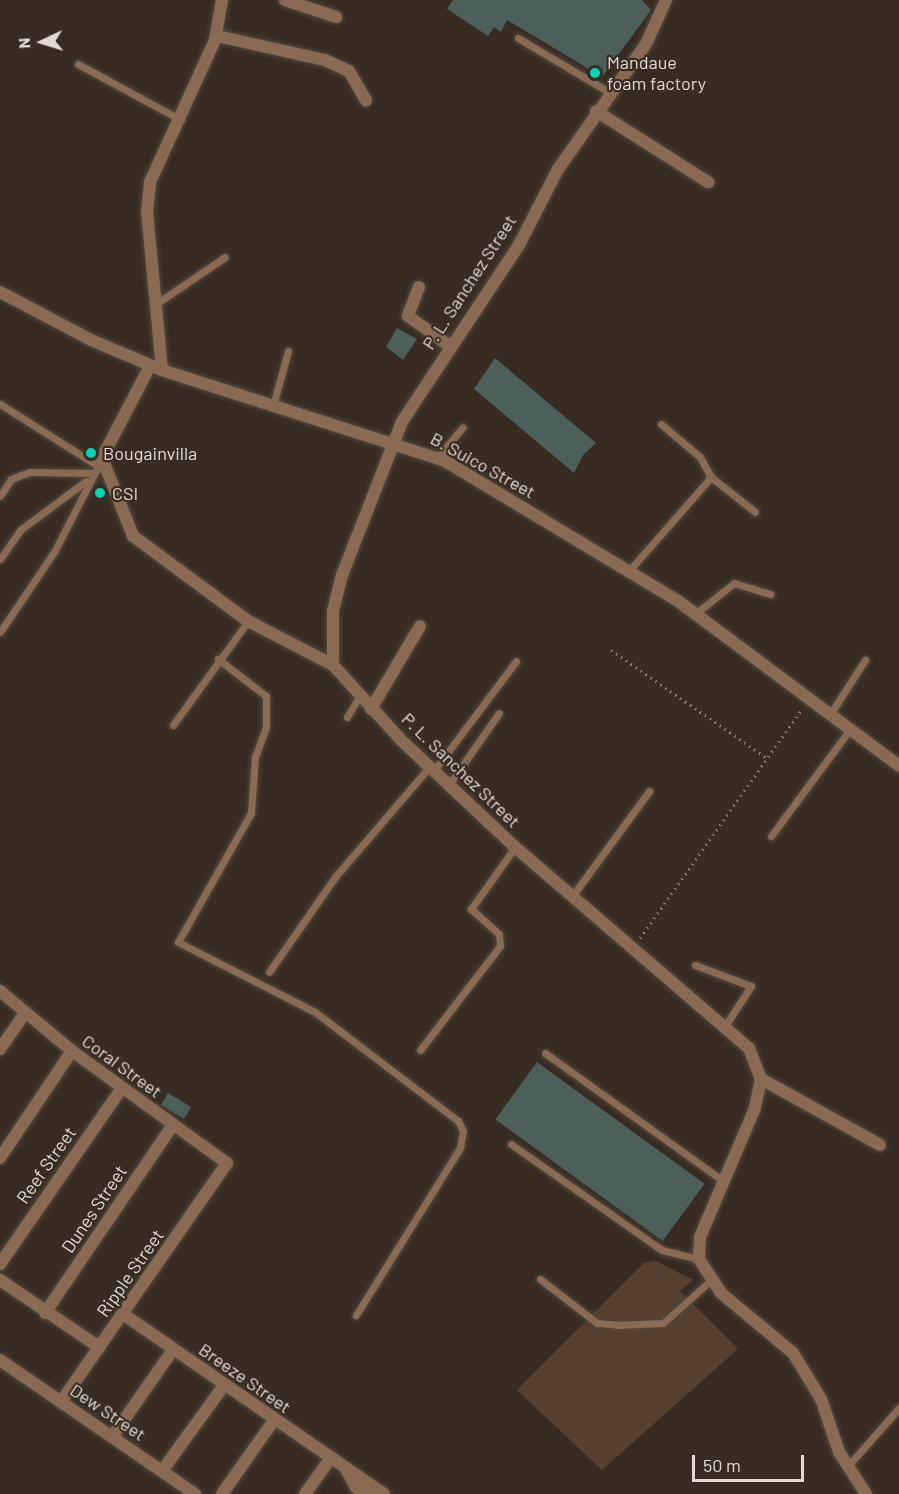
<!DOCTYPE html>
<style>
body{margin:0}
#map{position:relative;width:899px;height:1494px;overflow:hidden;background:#382c22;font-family:Barlow,sans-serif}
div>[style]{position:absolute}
.green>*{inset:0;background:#564030}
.building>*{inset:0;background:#4c5f5a;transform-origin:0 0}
.path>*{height:3px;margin-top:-1.5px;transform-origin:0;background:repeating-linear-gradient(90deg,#897e76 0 1.5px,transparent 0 6px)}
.roads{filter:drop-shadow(0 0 2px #53483e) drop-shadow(0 0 2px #53483e)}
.service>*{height:7px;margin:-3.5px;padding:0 3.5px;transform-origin:3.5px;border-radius:3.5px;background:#8a6a53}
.minor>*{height:12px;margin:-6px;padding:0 6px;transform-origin:6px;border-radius:6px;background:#8a6a53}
.tertiary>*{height:12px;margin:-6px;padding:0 6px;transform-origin:6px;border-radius:6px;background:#8a6a53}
.dots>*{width:16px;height:16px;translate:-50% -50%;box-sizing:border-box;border:3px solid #382c22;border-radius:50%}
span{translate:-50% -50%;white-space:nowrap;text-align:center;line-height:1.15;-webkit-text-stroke:4.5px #382c22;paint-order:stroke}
.poi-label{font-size:18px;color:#e2d9d4}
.left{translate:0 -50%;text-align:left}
.street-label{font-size:18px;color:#e2d9d4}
.north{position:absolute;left:12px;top:12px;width:60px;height:60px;-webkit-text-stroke:4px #382c22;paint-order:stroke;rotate:266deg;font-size:16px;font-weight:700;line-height:24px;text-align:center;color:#e2d9d4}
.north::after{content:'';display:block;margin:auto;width:21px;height:27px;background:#e2d9d4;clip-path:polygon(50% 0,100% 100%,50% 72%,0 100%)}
.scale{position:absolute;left:692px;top:1455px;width:112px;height:27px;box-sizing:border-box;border:3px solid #e2d9d4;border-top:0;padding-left:8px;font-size:18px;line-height:21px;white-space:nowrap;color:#e2d9d4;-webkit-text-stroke:4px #382c22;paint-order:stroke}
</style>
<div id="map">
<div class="green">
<div style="clip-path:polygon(656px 1261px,693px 1280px,680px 1291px,738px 1349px,602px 1470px,517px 1390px,644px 1263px)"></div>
</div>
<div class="building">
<div style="clip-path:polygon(453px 0,642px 0,651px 10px,602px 77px,507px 20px,501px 32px,494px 27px,488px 36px,447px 9px)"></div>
<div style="clip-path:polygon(397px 328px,417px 339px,403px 360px,386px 347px)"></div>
<div style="clip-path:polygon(495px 358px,596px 443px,583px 455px,574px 473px,474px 389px)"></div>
<div style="left:537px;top:1062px;width:207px;height:71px;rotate:36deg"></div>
<div style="left:168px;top:1093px;width:27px;height:14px;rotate:31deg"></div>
</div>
<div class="path">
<div style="left:611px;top:650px;width:190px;rotate:34.7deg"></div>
<div style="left:640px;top:938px;width:282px;rotate:-54.7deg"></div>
</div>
<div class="roads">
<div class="service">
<div style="left:518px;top:38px;width:106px;rotate:30.7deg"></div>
<div style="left:78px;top:64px;width:117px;rotate:28.5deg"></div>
<div style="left:156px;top:304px;width:83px;rotate:-34.3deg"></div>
<div style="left:0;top:404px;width:116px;rotate:32.3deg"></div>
<div style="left:273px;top:406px;width:57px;rotate:-74.7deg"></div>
<div style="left:437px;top:458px;width:40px;rotate:-50deg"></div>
<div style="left:711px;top:477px;width:56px;rotate:38.5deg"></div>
<div style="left:0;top:496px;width:20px;rotate:-57deg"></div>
<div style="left:11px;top:479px;width:19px;rotate:-21deg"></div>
<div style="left:29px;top:472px;width:63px;rotate:0.9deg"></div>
<div style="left:0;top:559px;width:35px;rotate:-55deg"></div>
<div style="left:20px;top:530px;width:82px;rotate:-36.6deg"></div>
<div style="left:627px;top:573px;width:128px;rotate:-48.8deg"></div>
<div style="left:711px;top:477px;width:23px;rotate:-119deg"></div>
<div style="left:700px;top:457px;width:51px;rotate:-139.8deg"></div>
<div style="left:695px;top:614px;width:50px;rotate:-38.5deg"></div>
<div style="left:734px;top:583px;width:38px;rotate:17deg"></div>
<div style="left:0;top:632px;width:97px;rotate:-56deg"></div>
<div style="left:54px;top:552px;width:105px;rotate:-62.7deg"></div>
<div style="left:218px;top:659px;width:61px;rotate:37.6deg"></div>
<div style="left:266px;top:696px;width:31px;rotate:90deg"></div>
<div style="left:266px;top:727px;width:32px;rotate:110deg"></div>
<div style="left:255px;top:757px;width:56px;rotate:94.1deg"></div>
<div style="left:251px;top:813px;width:148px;rotate:119.5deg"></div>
<div style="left:178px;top:942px;width:154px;rotate:27.1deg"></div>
<div style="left:315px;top:1012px;width:180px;rotate:37.3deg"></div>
<div style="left:458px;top:1121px;width:11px;rotate:63deg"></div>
<div style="left:463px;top:1131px;width:17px;rotate:100deg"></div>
<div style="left:460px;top:1148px;width:197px;rotate:121.9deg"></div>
<div style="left:829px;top:716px;width:67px;rotate:-57.3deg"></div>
<div style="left:347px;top:717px;width:23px;rotate:-59deg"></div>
<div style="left:173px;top:725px;width:128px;rotate:-54.2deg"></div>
<div style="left:435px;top:769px;width:135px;rotate:-53.1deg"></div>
<div style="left:450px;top:783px;width:85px;rotate:-55deg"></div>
<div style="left:771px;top:836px;width:129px;rotate:-53.5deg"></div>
<div style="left:573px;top:895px;width:129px;rotate:-53.8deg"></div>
<div style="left:695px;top:965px;width:60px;rotate:20.6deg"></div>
<div style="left:751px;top:986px;width:48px;rotate:123deg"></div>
<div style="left:269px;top:972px;width:116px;rotate:-55.2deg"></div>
<div style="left:335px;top:877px;width:146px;rotate:-49.4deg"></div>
<div style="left:420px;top:1050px;width:131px;rotate:-52.4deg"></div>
<div style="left:500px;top:946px;width:12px;rotate:-95deg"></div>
<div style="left:499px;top:934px;width:38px;rotate:-138deg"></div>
<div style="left:471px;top:909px;width:76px;rotate:-54.6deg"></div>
<div style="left:545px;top:1053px;width:218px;rotate:35.7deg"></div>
<div style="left:511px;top:1144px;width:184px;rotate:35.1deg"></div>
<div style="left:662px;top:1250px;width:38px;rotate:14deg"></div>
<div style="left:540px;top:1279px;width:72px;rotate:37.7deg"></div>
<div style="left:597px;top:1323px;width:21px;rotate:5deg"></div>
<div style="left:618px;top:1325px;width:45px;rotate:-2.5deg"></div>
<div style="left:663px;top:1323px;width:63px;rotate:-41.8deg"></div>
<div style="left:847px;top:1467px;width:79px;rotate:-48.6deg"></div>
</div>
<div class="minor">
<div style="left:285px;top:0;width:54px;rotate:18.4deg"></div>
<div style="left:217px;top:36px;width:111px;rotate:12.5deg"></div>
<div style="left:325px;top:60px;width:26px;rotate:25deg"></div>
<div style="left:349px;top:71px;width:34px;rotate:60deg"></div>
<div style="left:596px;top:111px;width:133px;rotate:32.4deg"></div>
<div style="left:419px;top:287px;width:31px;rotate:111deg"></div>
<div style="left:408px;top:316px;width:49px;rotate:35.9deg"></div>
<div style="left:150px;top:366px;width:104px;rotate:117.6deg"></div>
<div style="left:102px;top:458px;width:84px;rotate:68.3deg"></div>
<div style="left:133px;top:536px;width:143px;rotate:36.5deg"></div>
<div style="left:248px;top:621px;width:96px;rotate:27.4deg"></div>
<div style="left:162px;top:370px;width:159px;rotate:-95.4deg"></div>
<div style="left:147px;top:212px;width:30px;rotate:-84deg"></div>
<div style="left:150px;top:182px;width:156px;rotate:-65.4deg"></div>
<div style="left:215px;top:40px;width:41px;rotate:-80.1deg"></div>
<div style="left:371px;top:709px;width:96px;rotate:-59.4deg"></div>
<div style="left:0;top:991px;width:94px;rotate:39.8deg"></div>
<div style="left:72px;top:1051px;width:191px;rotate:35.9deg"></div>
<div style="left:227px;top:1163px;width:291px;rotate:124.8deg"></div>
<div style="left:0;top:1049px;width:44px;rotate:-55.2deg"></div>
<div style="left:761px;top:1079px;width:136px;rotate:29deg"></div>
<div style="left:0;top:1158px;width:129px;rotate:-56.1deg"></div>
<div style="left:0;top:1264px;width:214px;rotate:-55.3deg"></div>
<div style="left:0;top:1280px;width:120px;rotate:34.1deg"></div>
<div style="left:45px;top:1313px;width:227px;rotate:-55.8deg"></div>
<div style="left:123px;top:1314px;width:317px;rotate:34.6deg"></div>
<div style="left:0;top:1360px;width:237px;rotate:34.5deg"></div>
<div style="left:112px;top:1437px;width:106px;rotate:-55deg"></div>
<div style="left:346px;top:1469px;width:21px;rotate:62deg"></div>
<div style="left:356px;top:1488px;width:23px;rotate:15deg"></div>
<div style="left:162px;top:1471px;width:107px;rotate:-54.1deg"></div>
<div style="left:222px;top:1494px;width:90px;rotate:-54.9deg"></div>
<div style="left:305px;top:1494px;width:43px;rotate:-54.5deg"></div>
</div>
<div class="tertiary">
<div style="left:666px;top:0;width:48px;rotate:114.4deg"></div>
<div style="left:646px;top:44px;width:153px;rotate:125.1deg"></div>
<div style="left:558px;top:169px;width:85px;rotate:117.2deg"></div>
<div style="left:519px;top:245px;width:212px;rotate:123.5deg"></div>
<div style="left:402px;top:422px;width:164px;rotate:111.4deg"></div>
<div style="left:342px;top:575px;width:37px;rotate:104deg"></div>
<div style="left:333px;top:611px;width:54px;rotate:90deg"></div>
<div style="left:333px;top:665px;width:101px;rotate:47.8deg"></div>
<div style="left:401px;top:740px;width:156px;rotate:43.2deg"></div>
<div style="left:515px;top:847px;width:308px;rotate:40.7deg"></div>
<div style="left:749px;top:1048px;width:33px;rotate:69deg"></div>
<div style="left:761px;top:1079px;width:30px;rotate:102deg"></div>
<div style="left:755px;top:1108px;width:140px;rotate:113.1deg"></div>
<div style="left:700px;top:1237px;width:22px;rotate:93deg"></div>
<div style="left:699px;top:1259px;width:40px;rotate:57.1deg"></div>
<div style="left:721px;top:1293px;width:94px;rotate:39.8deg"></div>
<div style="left:793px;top:1353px;width:54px;rotate:58.7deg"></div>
<div style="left:821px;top:1399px;width:56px;rotate:71.2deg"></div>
<div style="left:839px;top:1452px;width:50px;rotate:57.3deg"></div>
<div style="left:0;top:292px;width:103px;rotate:27.8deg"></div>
<div style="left:91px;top:340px;width:77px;rotate:22.9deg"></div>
<div style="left:162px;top:370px;width:297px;rotate:17.8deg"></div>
<div style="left:445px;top:461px;width:272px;rotate:31deg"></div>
<div style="left:678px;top:601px;width:276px;rotate:36.7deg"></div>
</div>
</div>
<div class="dots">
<div style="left:595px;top:73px;background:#03d5b6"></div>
<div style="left:91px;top:453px;background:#03d5b6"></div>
<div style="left:100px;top:493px;background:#03d5b6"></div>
</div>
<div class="poi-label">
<span class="left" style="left:607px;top:73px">Mandaue<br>foam factory</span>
<span class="left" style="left:103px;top:453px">Bougainvilla</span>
<span class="left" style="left:112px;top:493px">CSI</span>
</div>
<div class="street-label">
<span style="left:469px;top:282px;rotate:-57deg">P. L. Sanchez Street</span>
<span style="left:483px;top:465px;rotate:29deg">B. Suico Street</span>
<span style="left:461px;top:770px;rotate:44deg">P. L. Sanchez Street</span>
<span style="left:122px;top:1066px;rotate:36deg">Coral Street</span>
<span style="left:46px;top:1165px;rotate:-55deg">Reef Street</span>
<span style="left:94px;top:1209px;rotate:-56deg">Dunes Street</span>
<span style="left:130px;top:1273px;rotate:-55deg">Ripple Street</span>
<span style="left:245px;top:1378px;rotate:35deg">Breeze Street</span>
<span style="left:108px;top:1412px;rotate:34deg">Dew Street</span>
</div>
<div class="north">N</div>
<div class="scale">50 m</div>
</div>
